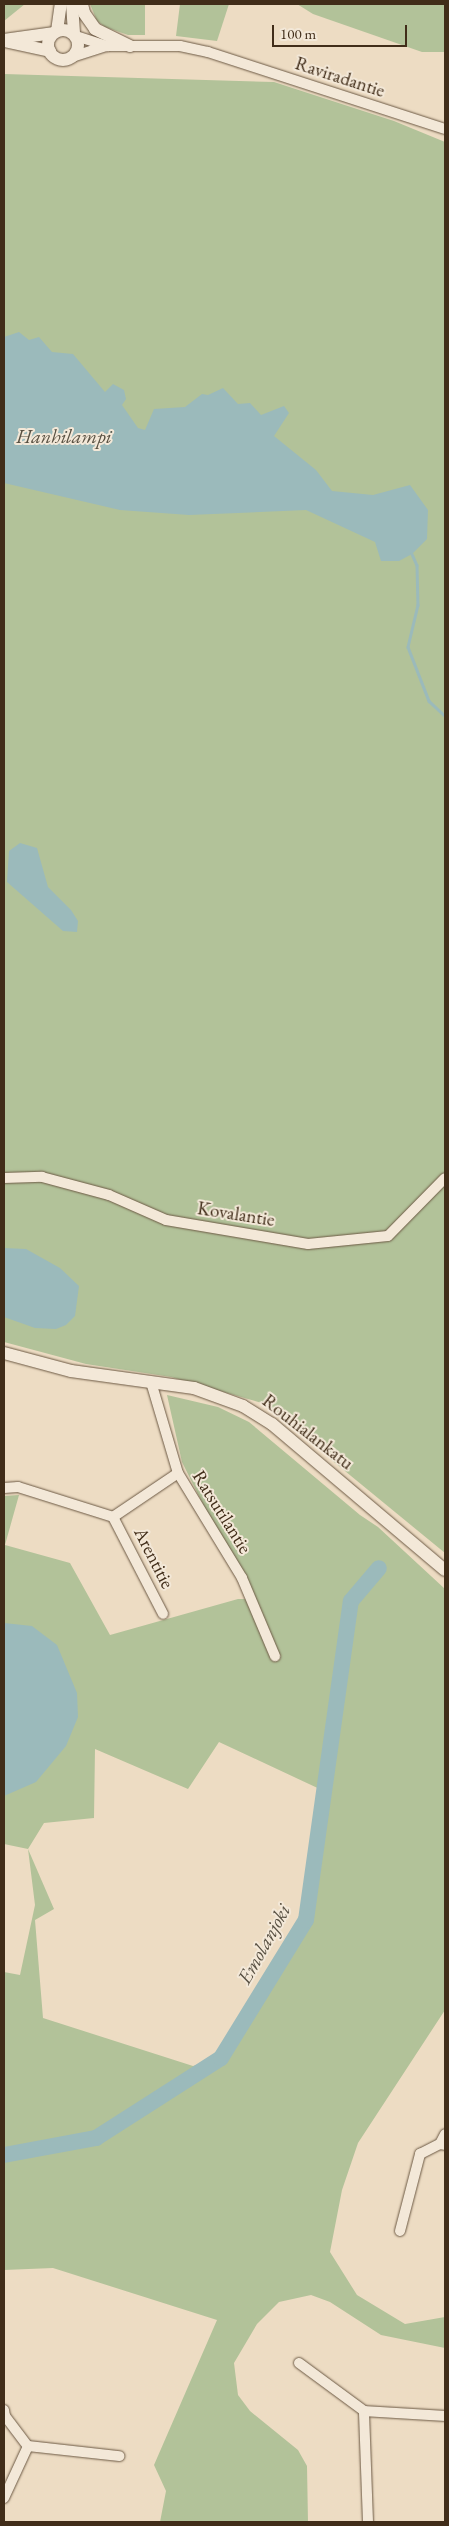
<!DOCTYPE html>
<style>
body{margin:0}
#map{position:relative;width:449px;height:2526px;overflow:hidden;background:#eddcc3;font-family:"EB Garamond",serif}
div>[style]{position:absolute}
.green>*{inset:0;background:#b2c299}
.water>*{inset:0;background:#9bbabb}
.stream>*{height:2.5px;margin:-1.25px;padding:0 1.25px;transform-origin:1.25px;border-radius:1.25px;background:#9bbabb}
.river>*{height:16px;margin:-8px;padding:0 8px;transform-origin:8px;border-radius:8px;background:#9bbabb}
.roads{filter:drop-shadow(0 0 1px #6c5944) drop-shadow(0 0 1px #6c5944)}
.minor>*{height:10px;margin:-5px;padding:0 5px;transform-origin:5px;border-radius:5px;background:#f3e8d8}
.tertiary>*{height:12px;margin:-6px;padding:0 6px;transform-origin:6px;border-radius:6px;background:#f3e8d8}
.tertiary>.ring{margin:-6px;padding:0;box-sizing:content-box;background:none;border:12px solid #f3e8d8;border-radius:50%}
span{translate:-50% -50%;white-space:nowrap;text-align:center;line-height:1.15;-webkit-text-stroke:4px #f3e8d8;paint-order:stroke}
.street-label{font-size:19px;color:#412d19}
.water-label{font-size:20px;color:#585042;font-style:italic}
.frame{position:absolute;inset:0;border:5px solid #412d19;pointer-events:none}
.scale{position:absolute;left:272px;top:25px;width:135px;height:22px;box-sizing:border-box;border:2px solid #412d19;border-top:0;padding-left:6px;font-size:15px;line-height:18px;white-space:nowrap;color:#412d19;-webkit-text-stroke:4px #f3e8d8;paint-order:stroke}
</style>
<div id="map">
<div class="green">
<div style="clip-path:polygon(4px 4px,25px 4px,4px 21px)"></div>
<div style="clip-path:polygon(90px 4px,145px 4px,145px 35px,128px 35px,105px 27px,97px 21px)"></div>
<div style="clip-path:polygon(180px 4px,229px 4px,217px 41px,176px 36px)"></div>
<div style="clip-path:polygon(297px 4px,445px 4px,445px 52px,422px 52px,313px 14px)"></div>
<div style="clip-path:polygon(4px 74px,274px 82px,394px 121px,445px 142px,445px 1553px,262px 1403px,171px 1377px,86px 1364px,4px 1342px)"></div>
<div style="clip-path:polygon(evenodd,167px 1395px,218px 1407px,249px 1422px,360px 1515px,378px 1527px,445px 1589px,445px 2010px,358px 2143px,342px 2190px,330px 2252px,357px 2295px,405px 2324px,445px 2317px,445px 2348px,381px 2335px,330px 2302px,311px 2295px,279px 2302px,257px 2324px,234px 2363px,238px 2395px,250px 2411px,298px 2450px,307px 2466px,308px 2522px,160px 2522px,166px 2491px,154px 2465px,217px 2320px,53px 2268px,4px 2270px,4px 1972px,20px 1975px,35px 1905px,28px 1849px,4px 1844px,4px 1496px,19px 1495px,5px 1545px,70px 1563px,110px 1635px,238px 1599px,250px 1599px,182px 1462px,167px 1395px,219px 1742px,324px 1791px,306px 1920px,221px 2058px,193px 2066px,43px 2018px,35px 1920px,54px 1909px,28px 1849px,44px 1823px,94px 1818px,95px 1749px,188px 1789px,219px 1742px)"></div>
</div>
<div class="water">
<div style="clip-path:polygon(19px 332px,29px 340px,39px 337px,52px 352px,73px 354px,105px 392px,113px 384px,124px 390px,126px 399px,122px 405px,138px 428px,145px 430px,154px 409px,185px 407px,202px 394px,208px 395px,223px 388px,238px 404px,250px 403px,261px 415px,284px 406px,289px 413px,274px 436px,316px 470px,332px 491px,373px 495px,410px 485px,428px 510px,427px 539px,412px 554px,399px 561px,381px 561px,375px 542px,306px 510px,189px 515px,120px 510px,4px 483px,4px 337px)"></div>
<div style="clip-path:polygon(20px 843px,37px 848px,48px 887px,71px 910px,78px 921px,77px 932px,63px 931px,7px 882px,9px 851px)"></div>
<div style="clip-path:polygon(4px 1248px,26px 1249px,60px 1268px,79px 1286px,75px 1316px,66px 1325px,56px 1329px,35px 1328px,4px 1317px)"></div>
<div style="clip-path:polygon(4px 1623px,32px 1626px,57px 1645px,77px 1693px,78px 1717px,66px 1746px,36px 1782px,4px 1796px)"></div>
</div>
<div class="stream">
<div style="left:412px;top:554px;width:12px;rotate:66deg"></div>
<div style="left:417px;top:565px;width:40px;rotate:88.6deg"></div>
<div style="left:418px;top:605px;width:43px;rotate:103.4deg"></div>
<div style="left:408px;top:647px;width:58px;rotate:68.7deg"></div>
<div style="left:429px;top:701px;width:22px;rotate:43deg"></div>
</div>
<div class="river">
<div style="left:4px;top:2155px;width:94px;rotate:-10.5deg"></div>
<div style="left:96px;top:2138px;width:148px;rotate:-32.6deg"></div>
<div style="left:221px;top:2058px;width:162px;rotate:-58.4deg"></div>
<div style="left:306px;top:1920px;width:322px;rotate:-82deg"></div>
<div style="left:351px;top:1601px;width:43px;rotate:-49.7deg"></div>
</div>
<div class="roads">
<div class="minor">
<div style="left:76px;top:36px;width:33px;rotate:18deg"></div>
<div style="left:107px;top:46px;width:73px"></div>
<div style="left:180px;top:46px;width:29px;rotate:12deg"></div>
<div style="left:208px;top:52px;width:249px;rotate:18deg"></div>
<div style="left:72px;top:57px;width:36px;rotate:-18deg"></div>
<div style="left:4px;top:1178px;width:38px;rotate:-2deg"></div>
<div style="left:42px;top:1177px;width:69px;rotate:15deg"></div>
<div style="left:109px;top:1195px;width:62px;rotate:23.7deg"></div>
<div style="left:166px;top:1220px;width:144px;rotate:9.6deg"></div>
<div style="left:308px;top:1244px;width:80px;rotate:-5.7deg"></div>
<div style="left:388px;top:1236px;width:81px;rotate:-45.5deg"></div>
<div style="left:151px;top:1382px;width:95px;rotate:73.5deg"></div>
<div style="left:178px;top:1473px;width:123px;rotate:58.6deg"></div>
<div style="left:242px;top:1578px;width:85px;rotate:67.1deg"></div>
<div style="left:4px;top:1488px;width:14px;rotate:-4deg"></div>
<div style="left:18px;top:1487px;width:100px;rotate:17.5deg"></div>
<div style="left:113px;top:1517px;width:78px;rotate:-34.1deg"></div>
<div style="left:113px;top:1517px;width:109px;rotate:62.7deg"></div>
<div style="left:440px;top:2144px;width:11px;rotate:-63deg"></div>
<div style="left:400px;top:2231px;width:80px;rotate:-75.4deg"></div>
<div style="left:420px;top:2154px;width:22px;rotate:-27deg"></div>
<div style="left:440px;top:2144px;width:5px;rotate:11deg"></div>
<div style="left:299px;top:2363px;width:81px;rotate:36.4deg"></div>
<div style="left:4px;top:2410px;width:6px;rotate:81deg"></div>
<div style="left:5px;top:2416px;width:38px;rotate:53deg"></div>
<div style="left:28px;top:2446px;width:92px;rotate:6.3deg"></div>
<div style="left:4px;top:2498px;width:57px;rotate:-65.2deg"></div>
<div style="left:368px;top:2522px;width:111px;rotate:-92.1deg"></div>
<div style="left:364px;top:2411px;width:81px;rotate:3.5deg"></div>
</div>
<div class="tertiary">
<div style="left:72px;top:4px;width:30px;rotate:86deg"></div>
<div style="left:82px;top:4px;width:9px;rotate:77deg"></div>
<div style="left:84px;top:13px;width:19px;rotate:55deg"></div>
<div style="left:95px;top:29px;width:39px;rotate:26deg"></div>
<div class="ring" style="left:48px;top:30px;width:18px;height:18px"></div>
<div style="left:57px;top:31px;width:27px;rotate:-82deg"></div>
<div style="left:4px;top:40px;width:49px;rotate:-8.1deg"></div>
<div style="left:4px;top:41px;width:47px;rotate:12.3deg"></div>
<div style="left:4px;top:1353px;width:69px;rotate:15deg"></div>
<div style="left:71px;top:1371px;width:124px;rotate:7.9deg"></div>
<div style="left:194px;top:1388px;width:52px;rotate:20.2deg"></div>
<div style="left:243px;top:1406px;width:34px;rotate:32deg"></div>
<div style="left:272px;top:1424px;width:226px;rotate:40.2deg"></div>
</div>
</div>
<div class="street-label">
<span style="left:340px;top:77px;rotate:18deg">Raviradantie</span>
<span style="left:236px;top:1214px;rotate:9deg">Kovalantie</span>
<span style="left:308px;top:1432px;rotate:38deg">Rouhialankatu</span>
<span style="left:222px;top:1512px;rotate:58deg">Ratsutilantie</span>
<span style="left:154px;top:1558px;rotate:63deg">Arentitie</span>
</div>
<div class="water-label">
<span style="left:64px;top:436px">Hanhilampi</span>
<span style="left:264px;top:1944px;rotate:-61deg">Emolanjoki</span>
</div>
<div class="frame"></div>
<div class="scale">100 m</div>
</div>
